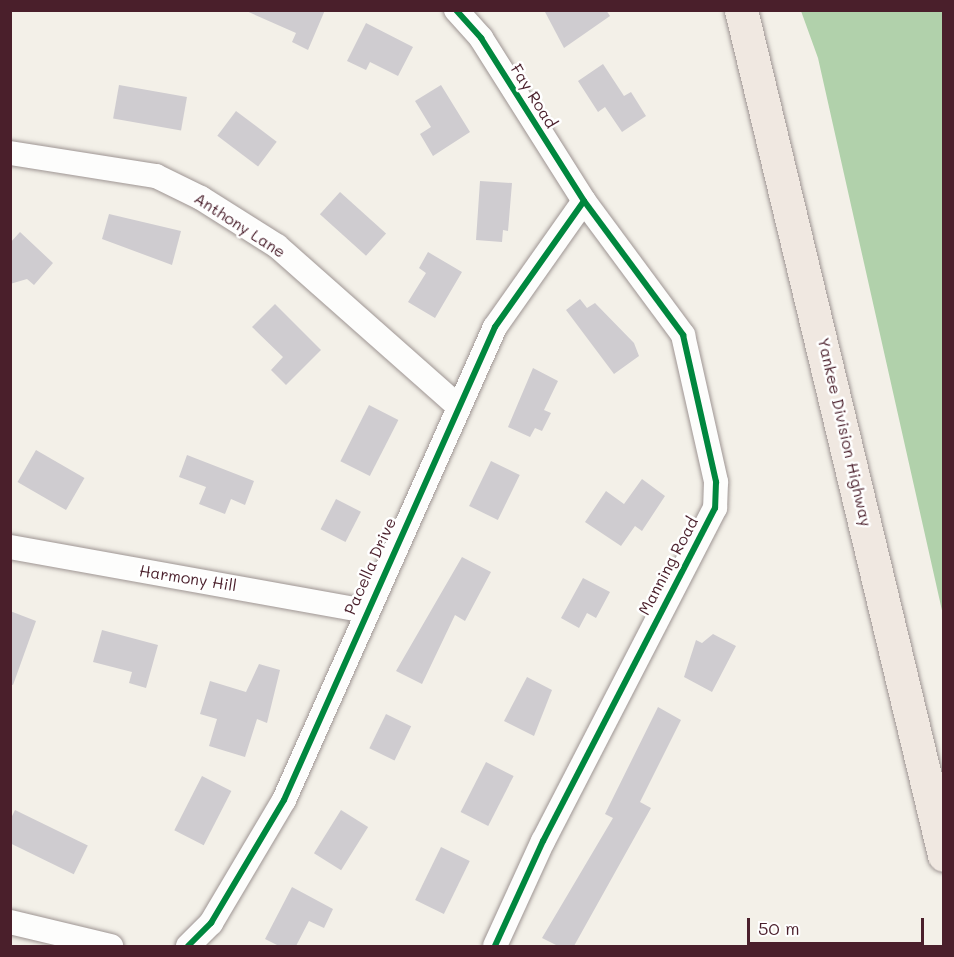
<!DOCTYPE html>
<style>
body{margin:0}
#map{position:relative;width:954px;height:957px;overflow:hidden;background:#f3f0e8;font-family:Mali,sans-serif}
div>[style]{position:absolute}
.forest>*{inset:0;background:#b1d1ab}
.building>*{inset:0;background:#cfccd0;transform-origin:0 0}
.roads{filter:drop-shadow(0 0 2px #9e9593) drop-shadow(0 0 2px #9e9593)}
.street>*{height:24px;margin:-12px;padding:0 12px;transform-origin:12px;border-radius:12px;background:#fdfdfc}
.highway>*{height:33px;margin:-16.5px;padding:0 16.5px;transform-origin:16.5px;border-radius:16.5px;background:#f0e8e1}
.cycleway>*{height:6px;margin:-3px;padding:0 3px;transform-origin:3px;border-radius:3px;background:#00873e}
span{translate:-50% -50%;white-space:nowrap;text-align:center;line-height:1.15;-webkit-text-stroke:5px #fff;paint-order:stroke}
.street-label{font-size:16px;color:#4a1f2b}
.frame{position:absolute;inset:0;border:12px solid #4a1f2b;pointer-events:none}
.scale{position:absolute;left:747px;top:918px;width:177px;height:27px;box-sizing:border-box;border:3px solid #4a1f2b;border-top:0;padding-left:8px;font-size:18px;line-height:21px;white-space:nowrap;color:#4a1f2b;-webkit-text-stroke:4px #fff;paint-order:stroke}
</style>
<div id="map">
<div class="forest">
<div style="clip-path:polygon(801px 11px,943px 11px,943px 615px,818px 58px)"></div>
</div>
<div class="building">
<div style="clip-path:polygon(244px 10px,325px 10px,308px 50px,292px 42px,296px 33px)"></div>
<div style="clip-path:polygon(544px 10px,606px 10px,610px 16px,564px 48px)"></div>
<div style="clip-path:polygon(366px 23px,413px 47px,398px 76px,370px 62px,366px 70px,347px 61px)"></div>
<div style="clip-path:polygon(603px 64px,624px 96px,631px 92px,646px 116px,622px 132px,605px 107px,598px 112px,578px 81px)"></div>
<div style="left:119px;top:85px;width:69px;height:34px;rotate:10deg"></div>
<div style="clip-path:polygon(441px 85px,470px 132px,433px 156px,420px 134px,431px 127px,415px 101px)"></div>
<div style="left:236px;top:111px;width:51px;height:31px;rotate:37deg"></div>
<div style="clip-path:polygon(480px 181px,512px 183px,508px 231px,503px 230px,502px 242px,476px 240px)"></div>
<div style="left:340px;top:192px;width:62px;height:30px;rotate:42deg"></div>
<div style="clip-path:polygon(109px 214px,181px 231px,172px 265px,102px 239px)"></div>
<div style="clip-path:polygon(20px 232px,53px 263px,34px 285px,27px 279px,10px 284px,10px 243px)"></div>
<div style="clip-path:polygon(428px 252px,462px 272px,435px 318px,408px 302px,426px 273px,419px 268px)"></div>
<div style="clip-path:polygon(580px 299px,587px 308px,595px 303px,634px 343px,639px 356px,614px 374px,566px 310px)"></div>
<div style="clip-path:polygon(275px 304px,321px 350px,286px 385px,271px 370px,283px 357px,252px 327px)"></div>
<div style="clip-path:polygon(533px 368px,558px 381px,544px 410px,551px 413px,542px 431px,535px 428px,530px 437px,508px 427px)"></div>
<div style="left:369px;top:405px;width:33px;height:63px;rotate:27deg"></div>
<div style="left:36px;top:450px;width:56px;height:37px;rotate:30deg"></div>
<div style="clip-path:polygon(187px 455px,254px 481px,245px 505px,231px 499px,225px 514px,199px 504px,206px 487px,179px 477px)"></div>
<div style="left:491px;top:461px;width:32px;height:50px;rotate:26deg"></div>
<div style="clip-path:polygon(642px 479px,665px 496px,642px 531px,635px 526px,621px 546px,585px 522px,606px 491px,624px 504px)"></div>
<div style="left:336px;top:499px;width:28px;height:34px;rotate:27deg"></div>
<div style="clip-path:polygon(462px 557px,491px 572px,465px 621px,455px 615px,422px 684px,396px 671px)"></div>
<div style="clip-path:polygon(583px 578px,610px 592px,596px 618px,587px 613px,579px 628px,561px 618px)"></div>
<div style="clip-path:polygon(10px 611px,36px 621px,13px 685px,10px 684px)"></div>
<div style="clip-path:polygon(102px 630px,158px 645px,146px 688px,129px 683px,132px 672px,93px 662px)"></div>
<div style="clip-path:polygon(713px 634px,736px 646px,712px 692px,684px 677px,696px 640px,702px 643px)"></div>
<div style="clip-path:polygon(259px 664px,280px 670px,267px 723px,257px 719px,245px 757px,209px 746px,217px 719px,200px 714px,210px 681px,246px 692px)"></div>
<div style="clip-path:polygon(527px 677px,552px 690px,534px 736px,504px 721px)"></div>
<div style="clip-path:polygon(658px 707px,681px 720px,640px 802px,651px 808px,574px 946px,558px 946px,542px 938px,613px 818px,605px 814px)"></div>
<div style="left:386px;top:714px;width:28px;height:38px;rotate:26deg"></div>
<div style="left:486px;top:762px;width:31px;height:56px;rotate:27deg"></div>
<div style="left:202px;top:776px;width:33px;height:61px;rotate:27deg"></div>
<div style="left:15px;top:810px;width:81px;height:32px;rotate:26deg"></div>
<div style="left:341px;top:810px;width:32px;height:51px;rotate:32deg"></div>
<div style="left:441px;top:847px;width:32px;height:59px;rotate:26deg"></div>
<div style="clip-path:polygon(292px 887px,333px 909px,324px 928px,309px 921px,296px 946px,279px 946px,265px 939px)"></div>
</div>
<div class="roads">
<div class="street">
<div style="left:456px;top:10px;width:38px;rotate:48deg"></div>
<div style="left:481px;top:38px;width:193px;rotate:57.7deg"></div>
<div style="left:584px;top:201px;width:167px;rotate:53.5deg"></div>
<div style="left:683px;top:335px;width:151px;rotate:77.3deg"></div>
<div style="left:716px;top:482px;width:26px;rotate:92deg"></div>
<div style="left:715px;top:508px;width:375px;rotate:117.3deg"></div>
<div style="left:543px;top:841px;width:115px;rotate:114.6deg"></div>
<div style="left:10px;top:153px;width:148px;rotate:9deg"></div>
<div style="left:156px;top:176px;width:50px;rotate:26.1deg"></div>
<div style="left:201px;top:198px;width:90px;rotate:32.3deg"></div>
<div style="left:277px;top:246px;width:240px;rotate:41.5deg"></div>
<div style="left:10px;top:547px;width:361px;rotate:10.2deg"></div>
<div style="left:10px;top:922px;width:104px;rotate:13.4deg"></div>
<div style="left:188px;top:946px;width:33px;rotate:-45deg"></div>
<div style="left:211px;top:923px;width:143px;rotate:-59.3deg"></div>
<div style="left:284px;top:800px;width:518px;rotate:-65.96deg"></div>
<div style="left:495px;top:327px;width:154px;rotate:-54.8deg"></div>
</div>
<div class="highway">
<div style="left:741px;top:10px;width:869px;rotate:76.49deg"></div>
</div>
</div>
<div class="cycleway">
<div style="left:456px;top:10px;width:38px;rotate:48deg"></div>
<div style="left:481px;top:38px;width:193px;rotate:57.7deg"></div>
<div style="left:584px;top:201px;width:167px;rotate:53.5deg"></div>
<div style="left:683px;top:335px;width:151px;rotate:77.3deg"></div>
<div style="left:716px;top:482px;width:26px;rotate:92deg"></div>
<div style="left:715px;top:508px;width:375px;rotate:117.3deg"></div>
<div style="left:543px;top:841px;width:115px;rotate:114.6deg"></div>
<div style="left:188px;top:946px;width:33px;rotate:-45deg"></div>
<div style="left:211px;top:923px;width:143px;rotate:-59.3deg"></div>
<div style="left:284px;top:800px;width:518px;rotate:-65.96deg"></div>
<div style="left:495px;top:327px;width:154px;rotate:-54.8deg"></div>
</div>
<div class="street-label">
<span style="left:534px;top:96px;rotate:58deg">Fay Road</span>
<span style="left:240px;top:225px;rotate:33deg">Anthony Lane</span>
<span style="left:845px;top:432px;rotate:77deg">Yankee Division Highway</span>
<span style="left:370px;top:566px;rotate:-66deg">Pacella Drive</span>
<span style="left:668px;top:566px;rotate:-62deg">Manning Road</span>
<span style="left:188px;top:578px;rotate:9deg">Harmony Hill</span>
</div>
<div class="frame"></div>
<div class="scale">50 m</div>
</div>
